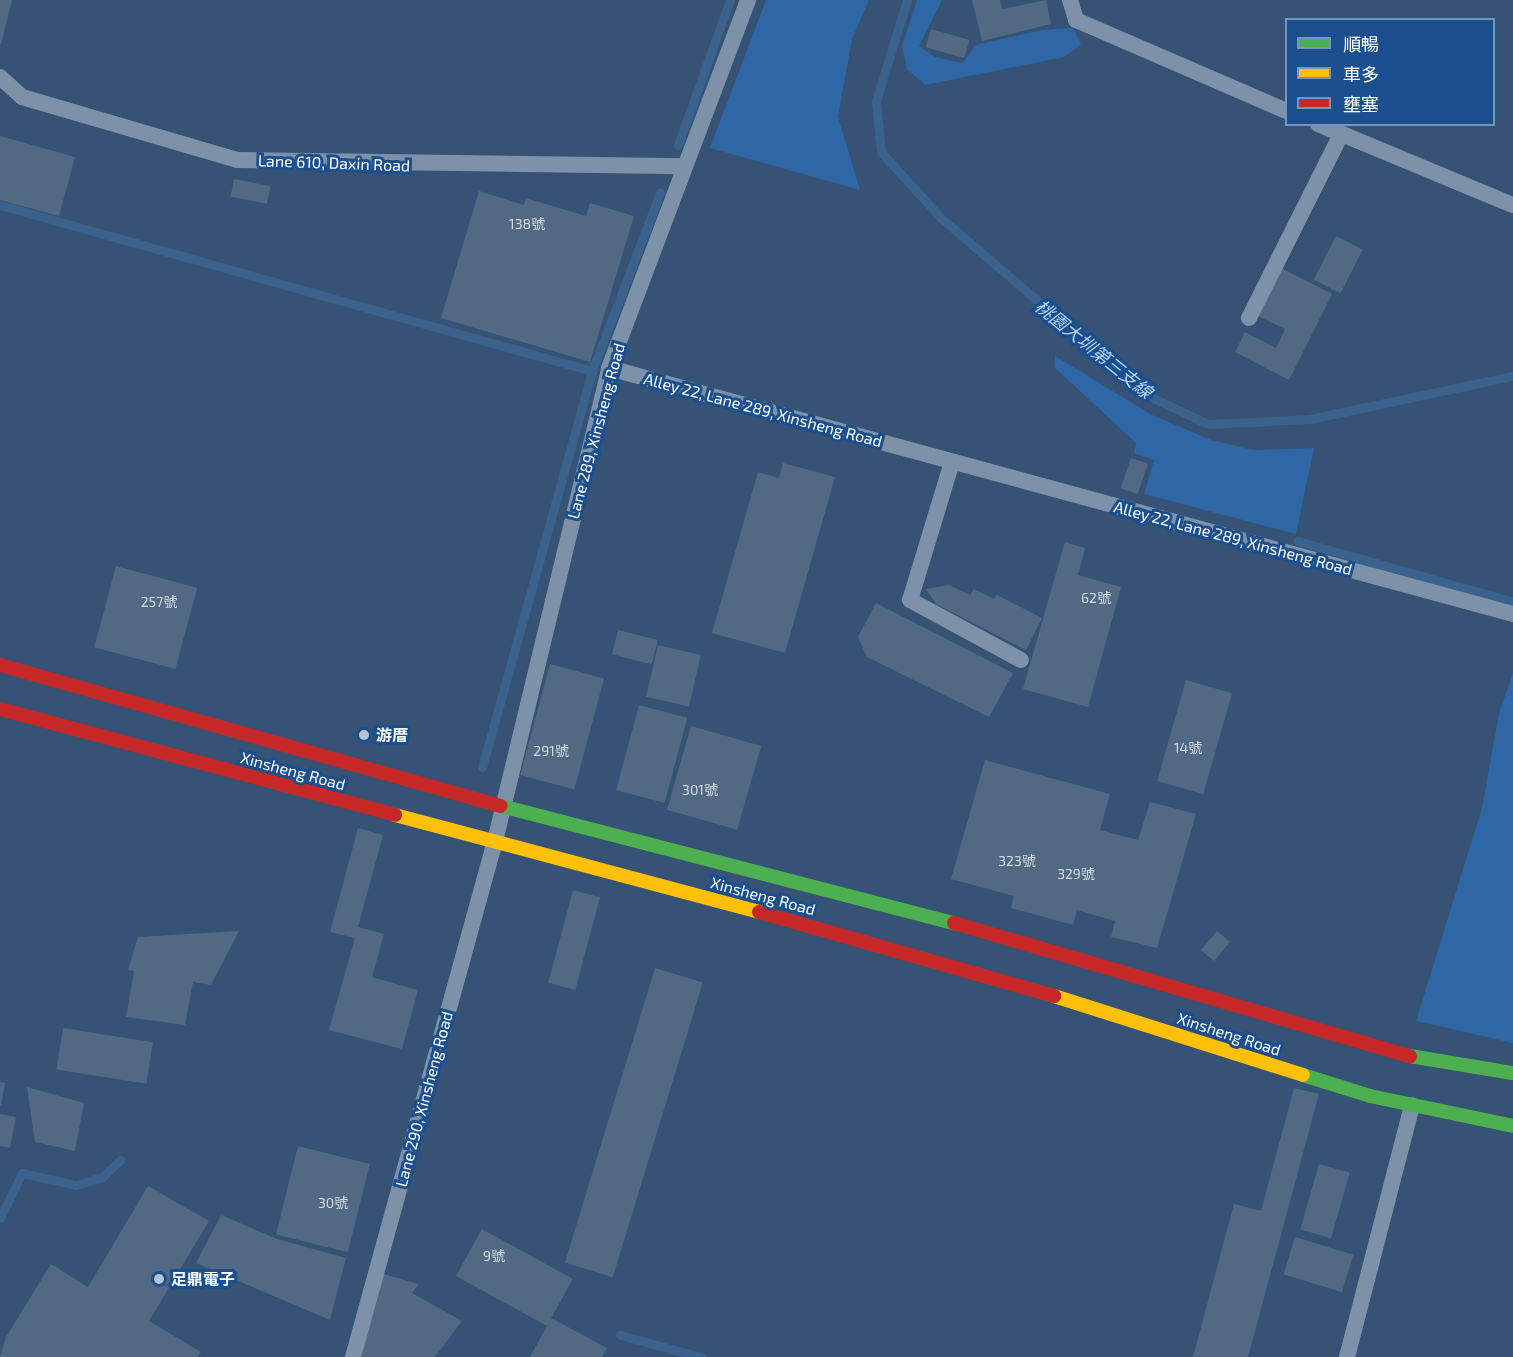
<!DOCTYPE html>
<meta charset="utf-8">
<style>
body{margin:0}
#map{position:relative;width:1513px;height:1357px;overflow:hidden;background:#365274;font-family:"Exo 2","Noto Sans TC",sans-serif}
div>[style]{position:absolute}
.green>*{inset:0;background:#2f66a5}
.stream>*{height:9px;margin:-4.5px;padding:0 4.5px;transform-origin:4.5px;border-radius:4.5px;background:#3b618d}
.building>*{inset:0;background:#526984;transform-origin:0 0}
.lane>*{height:16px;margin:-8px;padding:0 8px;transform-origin:8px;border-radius:8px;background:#7d92a8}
.fast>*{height:14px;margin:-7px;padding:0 7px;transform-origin:7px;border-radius:7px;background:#4caf50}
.slow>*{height:14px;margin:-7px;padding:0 7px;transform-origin:7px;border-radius:7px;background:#ffc107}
.jam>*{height:14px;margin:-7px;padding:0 7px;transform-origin:7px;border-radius:7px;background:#c62828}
.dots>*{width:16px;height:16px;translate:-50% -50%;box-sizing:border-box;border:3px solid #1b4f8f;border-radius:50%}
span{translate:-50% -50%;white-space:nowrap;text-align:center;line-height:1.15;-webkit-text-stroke:6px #1b4f8f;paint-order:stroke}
.number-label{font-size:14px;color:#d4dae0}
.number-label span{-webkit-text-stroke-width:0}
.street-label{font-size:16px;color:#fff}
.poi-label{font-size:16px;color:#fff;font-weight:700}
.left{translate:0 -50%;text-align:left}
.water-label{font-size:18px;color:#b5d3f5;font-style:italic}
.legend{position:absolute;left:1285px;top:18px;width:210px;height:108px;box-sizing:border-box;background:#1b4f8f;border:2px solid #7695bc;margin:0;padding:8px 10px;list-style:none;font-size:18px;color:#fff}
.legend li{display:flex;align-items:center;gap:12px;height:30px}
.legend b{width:30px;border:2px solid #7695bc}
</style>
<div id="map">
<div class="green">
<div style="clip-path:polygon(766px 0,869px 0,852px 39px,838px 117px,860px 190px,710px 148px)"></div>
<div style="clip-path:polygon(917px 0,942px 0,919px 46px,935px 57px,963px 63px,975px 45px,1042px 30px,1073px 28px,1081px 45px,1064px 57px,925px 85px,907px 69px,902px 46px)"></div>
<div style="clip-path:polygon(1055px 356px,1152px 415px,1211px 440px,1253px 450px,1314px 448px,1296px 534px,1144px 494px,1154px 460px,1134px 453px,1136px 443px,1054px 367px)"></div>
<div style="clip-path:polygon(1513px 673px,1513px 1043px,1416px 1021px,1482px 808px,1499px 713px)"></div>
</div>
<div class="stream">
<div style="left:907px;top:0;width:106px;rotate:107.1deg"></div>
<div style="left:876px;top:101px;width:51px;rotate:84.4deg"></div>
<div style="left:881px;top:152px;width:89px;rotate:47.7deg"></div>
<div style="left:941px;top:218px;width:274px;rotate:40.6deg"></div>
<div style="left:1149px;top:396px;width:65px;rotate:25.4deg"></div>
<div style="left:1208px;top:424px;width:102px;rotate:-2.8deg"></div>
<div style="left:1310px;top:419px;width:208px;rotate:-12deg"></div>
<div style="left:678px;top:145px;width:154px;rotate:-70.3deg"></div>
<div style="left:0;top:205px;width:615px;rotate:15.66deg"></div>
<div style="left:592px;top:371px;width:411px;rotate:105.5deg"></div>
<div style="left:592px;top:371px;width:191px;rotate:-69.1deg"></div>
<div style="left:1298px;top:541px;width:223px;rotate:15.8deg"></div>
<div style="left:0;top:1218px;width:50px;rotate:-63.9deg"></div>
<div style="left:22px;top:1173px;width:55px;rotate:12.5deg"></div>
<div style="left:76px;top:1185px;width:27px;rotate:-17deg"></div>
<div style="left:102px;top:1177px;width:25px;rotate:-43deg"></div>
<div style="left:620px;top:1335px;width:84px;rotate:15.2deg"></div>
</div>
<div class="building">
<div style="clip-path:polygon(0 0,12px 0,1px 44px,0 44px)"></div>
<div style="clip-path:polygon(972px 0,1000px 0,1002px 9px,1046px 0,1051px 24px,982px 41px)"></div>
<div style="left:931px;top:29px;width:40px;height:19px;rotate:16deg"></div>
<div style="clip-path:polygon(0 136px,75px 157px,59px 216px,0 200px)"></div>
<div style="left:234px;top:179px;width:37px;height:18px;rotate:11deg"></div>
<div style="clip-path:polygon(479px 191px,524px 205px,526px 198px,586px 216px,590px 203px,634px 216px,590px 362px,441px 318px)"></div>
<div style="left:1336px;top:236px;width:30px;height:49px;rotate:27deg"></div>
<div style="clip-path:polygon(1281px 268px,1332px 294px,1289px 380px,1235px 352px,1245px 332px,1276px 348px,1285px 329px,1258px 316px)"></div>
<div style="left:1131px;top:458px;width:18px;height:32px;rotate:19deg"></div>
<div style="clip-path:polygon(783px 463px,835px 477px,785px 653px,712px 633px,758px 472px,779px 478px)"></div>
<div style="clip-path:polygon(1065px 542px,1085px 548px,1078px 575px,1121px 587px,1088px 707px,1023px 689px)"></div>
<div style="left:116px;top:566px;width:84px;height:84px;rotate:15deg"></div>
<div style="clip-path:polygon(949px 585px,970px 595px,974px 589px,994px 599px,997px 595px,1042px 618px,1026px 650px,936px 604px,926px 589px)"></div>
<div style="clip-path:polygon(876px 603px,1013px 673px,989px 717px,867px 657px,858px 637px)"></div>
<div style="left:618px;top:630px;width:41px;height:25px;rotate:14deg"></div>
<div style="left:658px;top:645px;width:44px;height:53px;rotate:13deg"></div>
<div style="left:550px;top:664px;width:56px;height:115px;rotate:15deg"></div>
<div style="left:1186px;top:680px;width:48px;height:105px;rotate:16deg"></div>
<div style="left:639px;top:705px;width:50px;height:88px;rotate:15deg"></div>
<div style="left:691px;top:726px;width:73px;height:87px;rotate:16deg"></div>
<div style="clip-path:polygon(985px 760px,1110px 794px,1100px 830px,1138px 840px,1150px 802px,1196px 814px,1157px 948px,1111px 937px,1115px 921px,1077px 910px,1073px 925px,1011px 908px,1014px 896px,951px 879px)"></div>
<div style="clip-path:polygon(358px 828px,383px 835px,358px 927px,384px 934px,372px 977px,418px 990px,402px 1049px,329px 1030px,355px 938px,330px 932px)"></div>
<div style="left:573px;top:890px;width:28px;height:96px;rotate:15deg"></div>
<div style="clip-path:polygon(239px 931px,211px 985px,193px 982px,185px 1025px,126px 1017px,134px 971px,128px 970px,138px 937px)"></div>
<div style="left:1217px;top:931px;width:17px;height:25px;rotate:40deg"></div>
<div style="left:655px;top:968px;width:50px;height:308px;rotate:17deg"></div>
<div style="left:63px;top:1028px;width:91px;height:42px;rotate:9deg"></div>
<div style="clip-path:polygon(0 1082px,5px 1083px,1px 1105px,0 1105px)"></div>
<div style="clip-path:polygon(27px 1087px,84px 1103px,75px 1151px,35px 1142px)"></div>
<div style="clip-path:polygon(1294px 1088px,1319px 1094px,1248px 1357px,1193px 1357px,1234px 1204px,1261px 1211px)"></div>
<div style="clip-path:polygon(0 1114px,16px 1117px,10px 1148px,0 1146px)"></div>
<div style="left:298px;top:1146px;width:74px;height:91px;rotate:14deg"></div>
<div style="left:1319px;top:1164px;width:32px;height:68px;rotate:16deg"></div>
<div style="clip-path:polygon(148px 1186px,209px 1221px,149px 1321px,201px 1352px,198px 1357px,0 1357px,6px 1337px,51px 1264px,88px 1287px)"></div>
<div style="clip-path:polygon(221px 1215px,277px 1239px,346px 1258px,330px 1320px,196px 1263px)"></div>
<div style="clip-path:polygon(482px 1229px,573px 1279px,551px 1318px,607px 1348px,602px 1357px,530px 1357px,547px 1326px,456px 1276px)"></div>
<div style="left:1295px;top:1237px;width:61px;height:39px;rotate:17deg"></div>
<div style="clip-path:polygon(383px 1274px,419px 1284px,412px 1293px,462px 1321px,435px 1357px,360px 1357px)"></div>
</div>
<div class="lane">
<div style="left:1070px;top:0;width:21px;rotate:73deg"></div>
<div style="left:1076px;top:20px;width:229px;rotate:23.4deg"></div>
<div style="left:0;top:77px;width:30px;rotate:42deg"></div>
<div style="left:22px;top:97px;width:224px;rotate:16.3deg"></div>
<div style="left:237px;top:160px;width:448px;rotate:0.8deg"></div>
<div style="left:1318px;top:124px;width:211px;rotate:22.6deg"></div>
<div style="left:1249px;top:318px;width:206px;rotate:-63.4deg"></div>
<div style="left:609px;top:368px;width:937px;rotate:15.22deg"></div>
<div style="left:952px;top:462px;width:144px;rotate:106.9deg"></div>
<div style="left:910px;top:600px;width:126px;rotate:28.4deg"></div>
<div style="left:353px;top:1357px;width:535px;rotate:-74.61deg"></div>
<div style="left:495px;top:841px;width:487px;rotate:-76.4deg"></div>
<div style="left:609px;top:368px;width:393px;rotate:-69.3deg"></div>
<div style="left:1347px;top:1357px;width:260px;rotate:-75.5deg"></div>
</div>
<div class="fast">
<div style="left:501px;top:806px;width:468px;rotate:14.5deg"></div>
<div style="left:1410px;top:1056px;width:104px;rotate:9.4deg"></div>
<div style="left:1303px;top:1075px;width:70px;rotate:17.4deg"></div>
<div style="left:1370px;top:1096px;width:146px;rotate:11.8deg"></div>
</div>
<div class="slow">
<div style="left:395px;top:815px;width:377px;rotate:14.9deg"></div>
<div style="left:1054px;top:996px;width:261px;rotate:17.6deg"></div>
</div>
<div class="jam">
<div style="left:0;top:665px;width:520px;rotate:15.72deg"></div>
<div style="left:0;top:709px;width:409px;rotate:15deg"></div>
<div style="left:759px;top:912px;width:307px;rotate:15.9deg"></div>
<div style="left:954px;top:923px;width:475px;rotate:16.3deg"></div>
</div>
<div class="dots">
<div style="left:364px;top:735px;background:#b9c2ce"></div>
<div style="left:159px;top:1279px;background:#b9c2ce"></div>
</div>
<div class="number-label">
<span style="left:527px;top:224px">138號</span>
<span style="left:1096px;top:598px">62號</span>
<span style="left:159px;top:602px">257號</span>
<span style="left:1188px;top:748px">14號</span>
<span style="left:551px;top:751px">291號</span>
<span style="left:700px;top:790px">301號</span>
<span style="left:1017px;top:861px">323號</span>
<span style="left:1076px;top:874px">329號</span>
<span style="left:333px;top:1203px">30號</span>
<span style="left:494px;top:1256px">9號</span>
</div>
<div class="street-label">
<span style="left:334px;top:163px;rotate:2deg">Lane 610, Daxin Road</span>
<span style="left:763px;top:410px;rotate:15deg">Alley 22, Lane 289, Xinsheng Road</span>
<span style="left:596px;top:431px;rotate:-75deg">Lane 289, Xinsheng Road</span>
<span style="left:1233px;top:538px;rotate:15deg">Alley 22, Lane 289, Xinsheng Road</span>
<span style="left:293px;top:771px;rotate:15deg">Xinsheng Road</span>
<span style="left:763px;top:896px;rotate:15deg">Xinsheng Road</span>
<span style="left:1229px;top:1034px;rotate:18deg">Xinsheng Road</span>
<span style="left:424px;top:1099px;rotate:-75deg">Lane 290, Xinsheng Road</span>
</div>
<div class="poi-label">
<span class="left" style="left:376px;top:735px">游厝</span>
<span class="left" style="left:171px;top:1279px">足鼎電子</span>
</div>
<div class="water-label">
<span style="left:1094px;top:349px;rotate:39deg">桃園大圳第三支線</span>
</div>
<ul class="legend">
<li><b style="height:8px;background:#4caf50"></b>順暢</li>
<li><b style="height:8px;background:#ffc107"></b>車多</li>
<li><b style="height:8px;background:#c62828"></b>壅塞</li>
</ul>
</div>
